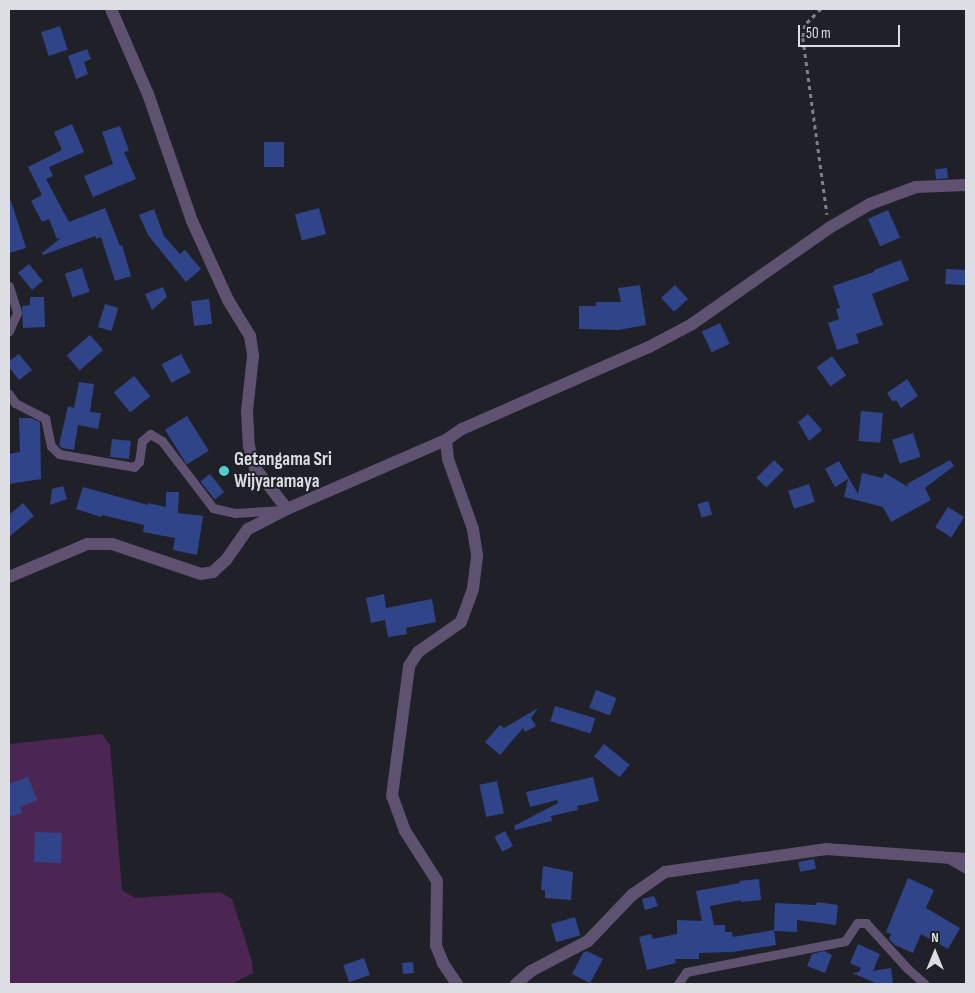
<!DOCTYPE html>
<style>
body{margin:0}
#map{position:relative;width:975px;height:993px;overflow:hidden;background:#202029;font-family:"Sofia Sans Condensed",sans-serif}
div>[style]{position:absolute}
.green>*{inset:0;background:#4c2652}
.building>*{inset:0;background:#304589;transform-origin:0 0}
.path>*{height:2.5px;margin-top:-1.25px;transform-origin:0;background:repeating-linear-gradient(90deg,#808088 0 4px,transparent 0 8px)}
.service>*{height:9px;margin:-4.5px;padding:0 4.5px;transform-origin:4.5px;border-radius:4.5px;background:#5f5170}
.minor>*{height:12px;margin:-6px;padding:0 6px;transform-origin:6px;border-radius:6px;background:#5f5170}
.tertiary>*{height:12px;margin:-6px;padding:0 6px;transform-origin:6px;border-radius:6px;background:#5f5170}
.dots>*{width:14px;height:14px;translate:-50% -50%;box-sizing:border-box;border:2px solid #202029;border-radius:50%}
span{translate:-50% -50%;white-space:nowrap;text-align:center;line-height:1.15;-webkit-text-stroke:4px #202029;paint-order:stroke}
.poi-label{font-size:19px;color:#dddde4;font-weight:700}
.left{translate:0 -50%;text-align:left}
.frame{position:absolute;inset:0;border:10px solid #dddde4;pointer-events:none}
.north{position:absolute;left:910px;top:928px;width:50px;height:50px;-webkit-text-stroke:4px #202029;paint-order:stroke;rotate:0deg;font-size:14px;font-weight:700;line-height:20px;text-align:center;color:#dddde4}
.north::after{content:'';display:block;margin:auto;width:18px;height:22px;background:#dddde4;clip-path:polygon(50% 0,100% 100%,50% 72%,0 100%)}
.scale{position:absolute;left:798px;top:25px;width:102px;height:22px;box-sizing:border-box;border:2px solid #dddde4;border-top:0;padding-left:6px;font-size:15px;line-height:18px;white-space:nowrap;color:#dddde4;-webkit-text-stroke:4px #202029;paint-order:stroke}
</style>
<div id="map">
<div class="green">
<div style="clip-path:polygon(102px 734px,110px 745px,122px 890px,135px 898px,220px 892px,232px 899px,252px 961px,253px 973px,231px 984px,9px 984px,9px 744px)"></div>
</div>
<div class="building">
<div style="left:60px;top:26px;width:25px;height:20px;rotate:72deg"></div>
<div style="clip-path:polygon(87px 49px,91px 59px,84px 62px,88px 74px,76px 79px,68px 56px)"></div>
<div style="clip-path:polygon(72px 124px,84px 152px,49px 167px,53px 176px,46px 179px,69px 222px,105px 208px,120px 246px,122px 245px,131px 276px,115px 281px,101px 237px,96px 239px,95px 236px,43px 255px,42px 253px,61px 238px,57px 239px,49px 219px,42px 222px,31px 201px,42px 195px,28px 167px,62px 150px,54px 132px)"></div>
<div style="clip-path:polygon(120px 126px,129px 151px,124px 152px,136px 179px,93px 197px,84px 176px,113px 164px,102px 132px)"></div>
<div style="left:264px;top:142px;width:20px;height:25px"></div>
<div style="left:947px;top:168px;width:10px;height:12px;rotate:84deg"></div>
<div style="clip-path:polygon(9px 201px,11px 201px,26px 248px,9px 253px)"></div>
<div style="left:319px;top:208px;width:27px;height:25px;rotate:75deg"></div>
<div style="clip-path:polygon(154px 209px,164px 236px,180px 254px,185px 250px,201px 269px,186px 282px,148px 235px,139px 215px)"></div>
<div style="left:888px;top:210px;width:30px;height:22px;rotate:66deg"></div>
<div style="clip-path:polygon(901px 260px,909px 280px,872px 294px,883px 325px,856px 334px,859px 343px,837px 350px,828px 323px,839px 319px,836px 309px,840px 308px,833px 286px,874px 272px,874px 270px)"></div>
<div style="left:29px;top:264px;width:22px;height:14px;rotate:51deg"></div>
<div style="left:82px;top:268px;width:25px;height:18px;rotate:72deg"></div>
<div style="left:946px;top:269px;width:20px;height:15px;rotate:3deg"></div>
<div style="clip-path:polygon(640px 285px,646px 325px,618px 330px,579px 329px,579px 306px,596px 306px,596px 302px,621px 302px,618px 288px)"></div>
<div style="left:675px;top:285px;width:19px;height:19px;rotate:47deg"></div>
<div style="clip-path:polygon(163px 287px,167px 297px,152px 310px,145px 294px)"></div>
<div style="clip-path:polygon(30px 297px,44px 297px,45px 327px,23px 328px,22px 306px,30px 305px)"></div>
<div style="left:209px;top:299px;width:25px;height:18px;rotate:83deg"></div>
<div style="left:105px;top:304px;width:14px;height:24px;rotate:17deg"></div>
<div style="left:720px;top:323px;width:23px;height:20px;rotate:65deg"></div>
<div style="left:90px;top:335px;width:20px;height:31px;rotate:49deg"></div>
<div style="clip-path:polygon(19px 354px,32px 370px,19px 380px,9px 367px,9px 361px)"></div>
<div style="left:181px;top:354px;width:21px;height:22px;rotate:62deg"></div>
<div style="left:832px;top:356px;width:24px;height:19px;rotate:54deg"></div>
<div style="left:134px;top:376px;width:26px;height:26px;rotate:51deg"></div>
<div style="clip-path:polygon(907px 379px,918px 396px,901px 408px,896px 400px,893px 402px,887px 393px)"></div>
<div style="clip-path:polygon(79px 382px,94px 384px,90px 412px,101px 413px,98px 429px,78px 425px,74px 450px,62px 448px,59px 445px,68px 406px,74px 408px)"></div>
<div style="left:861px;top:411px;width:22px;height:30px;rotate:5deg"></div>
<div style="clip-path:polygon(808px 414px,822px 430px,809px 441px,798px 422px)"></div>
<div style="left:187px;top:416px;width:41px;height:26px;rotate:58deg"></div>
<div style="clip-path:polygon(19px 418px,31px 418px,40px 422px,41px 479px,9px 484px,9px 454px,20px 452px)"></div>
<div style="left:913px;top:433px;width:25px;height:22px;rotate:72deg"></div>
<div style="left:112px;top:439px;width:19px;height:18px;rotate:6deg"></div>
<div style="left:774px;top:460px;width:14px;height:25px;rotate:45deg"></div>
<div style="clip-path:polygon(950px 460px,954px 466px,925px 488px,931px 500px,891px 522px,883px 507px,844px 497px,848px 479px,835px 487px,825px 469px,839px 461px,858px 494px,862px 473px,882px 478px,885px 473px,908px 487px,907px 484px)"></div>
<div style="left:210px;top:474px;width:23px;height:12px;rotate:52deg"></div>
<div style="left:809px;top:484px;width:19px;height:22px;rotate:72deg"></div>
<div style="clip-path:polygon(63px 486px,67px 499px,50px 505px,52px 489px)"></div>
<div style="clip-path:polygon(83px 487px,148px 505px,148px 503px,166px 507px,166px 492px,179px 492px,178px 513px,203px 516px,197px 555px,173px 550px,175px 538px,143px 532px,144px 525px,102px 515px,101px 517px,76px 509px)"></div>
<div style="left:708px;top:501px;width:14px;height:11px;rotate:73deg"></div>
<div style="clip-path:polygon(23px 503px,34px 516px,9px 537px,9px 515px)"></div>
<div style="left:948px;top:507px;width:19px;height:24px;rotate:32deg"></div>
<div style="clip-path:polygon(384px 594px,386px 608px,432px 599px,436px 622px,406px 628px,407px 634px,388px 637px,385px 620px,371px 623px,366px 598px)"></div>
<div style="left:596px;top:690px;width:22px;height:19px;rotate:21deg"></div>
<div style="left:555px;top:706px;width:42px;height:16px;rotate:17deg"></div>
<div style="clip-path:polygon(538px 708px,531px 718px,536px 726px,525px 732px,523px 728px,500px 755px,485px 742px,500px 725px,504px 728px)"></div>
<div style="left:604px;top:744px;width:33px;height:16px;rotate:39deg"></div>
<div style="clip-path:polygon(28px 777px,37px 800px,20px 807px,22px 813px,9px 817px,9px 784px)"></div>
<div style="clip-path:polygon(593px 777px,599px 801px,577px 806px,578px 810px,551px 816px,552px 821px,515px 830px,514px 826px,558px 803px,557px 800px,530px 807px,526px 792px)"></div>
<div style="left:497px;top:781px;width:33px;height:18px;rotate:78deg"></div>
<div style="left:505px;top:831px;width:17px;height:12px;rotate:62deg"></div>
<div style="left:35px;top:832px;width:27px;height:30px;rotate:2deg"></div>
<div style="left:814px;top:859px;width:10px;height:16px;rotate:79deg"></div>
<div style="clip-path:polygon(543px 866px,573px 872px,571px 900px,545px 898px,545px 890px,541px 890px)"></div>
<div style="clip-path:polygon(908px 878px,934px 890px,926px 908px,960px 928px,948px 949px,921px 934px,913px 953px,895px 945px,889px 939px,891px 934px,886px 932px)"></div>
<div style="clip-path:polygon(759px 879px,761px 900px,741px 902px,741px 900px,710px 906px,714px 925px,725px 925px,725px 932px,732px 932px,733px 937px,774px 930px,776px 945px,732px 952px,699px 953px,699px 959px,675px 959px,676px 963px,647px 970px,639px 937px,651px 934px,653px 939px,677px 934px,677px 920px,702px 921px,696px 891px,740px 883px,739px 881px)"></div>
<div style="clip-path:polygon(654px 896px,658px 906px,645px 910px,642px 899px)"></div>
<div style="clip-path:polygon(817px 902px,838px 905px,836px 925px,797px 920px,797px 932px,774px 931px,775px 903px,816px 905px)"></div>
<div style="left:575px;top:917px;width:19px;height:25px;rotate:74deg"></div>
<div style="clip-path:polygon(858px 944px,880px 954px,873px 971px,891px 968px,893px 984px,878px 984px,852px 973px,859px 972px,861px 968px,850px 963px)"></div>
<div style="clip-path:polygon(587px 951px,603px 959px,590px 983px,572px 974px,583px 953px)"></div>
<div style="clip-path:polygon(824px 951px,832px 955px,825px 973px,807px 966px,812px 954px)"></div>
<div style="left:364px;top:958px;width:18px;height:22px;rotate:71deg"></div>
<div style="left:413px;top:962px;width:11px;height:11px;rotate:85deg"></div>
</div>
<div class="path">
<div style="left:821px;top:9px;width:23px;rotate:135deg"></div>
<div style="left:805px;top:25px;width:13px;rotate:99deg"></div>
<div style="left:803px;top:38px;width:178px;rotate:82.2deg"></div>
</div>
<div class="service">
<div style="left:9px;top:286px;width:28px;rotate:73deg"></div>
<div style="left:17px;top:313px;width:20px;rotate:114deg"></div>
<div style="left:9px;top:394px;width:11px;rotate:56deg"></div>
<div style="left:15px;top:403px;width:34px;rotate:27deg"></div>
<div style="left:45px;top:418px;width:29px;rotate:78deg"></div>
<div style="left:51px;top:446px;width:11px;rotate:45deg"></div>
<div style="left:59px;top:454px;width:76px;rotate:9.8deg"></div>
<div style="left:134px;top:467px;width:7px;rotate:-45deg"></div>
<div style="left:139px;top:462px;width:21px;rotate:-82deg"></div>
<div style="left:142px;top:441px;width:11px;rotate:-41deg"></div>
<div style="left:150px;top:434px;width:14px;rotate:30deg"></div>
<div style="left:162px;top:441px;width:84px;rotate:52.7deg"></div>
<div style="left:213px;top:508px;width:23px;rotate:13deg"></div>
<div style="left:235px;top:513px;width:47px;rotate:-3.7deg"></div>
<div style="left:949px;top:859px;width:20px;rotate:30deg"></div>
<div style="left:678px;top:984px;width:14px;rotate:-56deg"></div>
<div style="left:686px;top:972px;width:162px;rotate:-11deg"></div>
<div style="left:845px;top:941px;width:22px;rotate:-56deg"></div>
<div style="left:857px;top:923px;width:9px"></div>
<div style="left:866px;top:923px;width:61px;rotate:47.7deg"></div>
<div style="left:907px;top:968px;width:24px;rotate:42deg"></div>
</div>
<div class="minor">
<div style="left:111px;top:9px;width:93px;rotate:66.5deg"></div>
<div style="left:148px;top:94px;width:134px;rotate:70.9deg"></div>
<div style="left:192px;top:221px;width:87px;rotate:65.5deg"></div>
<div style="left:228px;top:300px;width:42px;rotate:58.6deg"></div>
<div style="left:250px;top:336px;width:20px;rotate:81deg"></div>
<div style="left:253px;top:356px;width:55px;rotate:96.2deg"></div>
<div style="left:247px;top:411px;width:35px;rotate:87deg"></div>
<div style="left:249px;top:446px;width:23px;rotate:75deg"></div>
<div style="left:255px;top:468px;width:52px;rotate:52deg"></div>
<div style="left:9px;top:577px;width:85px;rotate:-22.9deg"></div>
<div style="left:87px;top:544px;width:25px"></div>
<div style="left:112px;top:544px;width:94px;rotate:18.6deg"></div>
<div style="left:201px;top:574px;width:12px;rotate:-9deg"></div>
<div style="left:213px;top:572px;width:18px;rotate:-43deg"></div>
<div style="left:226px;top:560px;width:38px;rotate:-55deg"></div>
<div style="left:248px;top:529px;width:44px;rotate:-27.1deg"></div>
<div style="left:287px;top:509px;width:173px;rotate:-23.5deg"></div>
<div style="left:516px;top:984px;width:20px;rotate:-41deg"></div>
<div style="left:531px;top:971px;width:64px;rotate:-27.8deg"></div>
<div style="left:588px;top:941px;width:64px;rotate:-46.3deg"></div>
<div style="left:632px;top:895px;width:40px;rotate:-34.9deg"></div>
<div style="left:665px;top:872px;width:163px;rotate:-8.1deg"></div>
<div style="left:826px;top:849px;width:140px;rotate:4.1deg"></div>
</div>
<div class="tertiary">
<div style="left:457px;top:984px;width:25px;rotate:-124deg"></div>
<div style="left:443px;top:963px;width:18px;rotate:-112deg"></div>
<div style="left:436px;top:946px;width:65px;rotate:-89.1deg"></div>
<div style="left:437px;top:881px;width:59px;rotate:-122.6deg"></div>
<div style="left:405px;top:831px;width:37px;rotate:-110deg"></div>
<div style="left:392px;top:796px;width:131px;rotate:-82.5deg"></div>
<div style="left:409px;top:666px;width:17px;rotate:-57deg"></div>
<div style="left:418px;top:652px;width:52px;rotate:-34.9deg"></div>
<div style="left:461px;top:622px;width:35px;rotate:-70deg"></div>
<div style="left:473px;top:589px;width:34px;rotate:-83deg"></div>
<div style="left:477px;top:555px;width:26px;rotate:-99deg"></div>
<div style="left:473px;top:529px;width:74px;rotate:-109.7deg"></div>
<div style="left:448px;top:459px;width:19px;rotate:-96deg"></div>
<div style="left:446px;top:440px;width:19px;rotate:-35deg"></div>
<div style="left:462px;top:429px;width:204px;rotate:-23.7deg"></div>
<div style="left:649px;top:347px;width:49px;rotate:-28.1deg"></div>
<div style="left:692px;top:324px;width:167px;rotate:-35deg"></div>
<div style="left:829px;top:228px;width:48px;rotate:-30.3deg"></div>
<div style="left:870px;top:204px;width:49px;rotate:-20.3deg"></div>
<div style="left:916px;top:187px;width:50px;rotate:-2.3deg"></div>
</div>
<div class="dots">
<div style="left:224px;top:471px;background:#52cdcd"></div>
</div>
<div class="poi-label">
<span class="left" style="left:234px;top:471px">Getangama Sri<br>Wijyaramaya</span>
</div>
<div class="frame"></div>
<div class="north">N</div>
<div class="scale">50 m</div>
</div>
